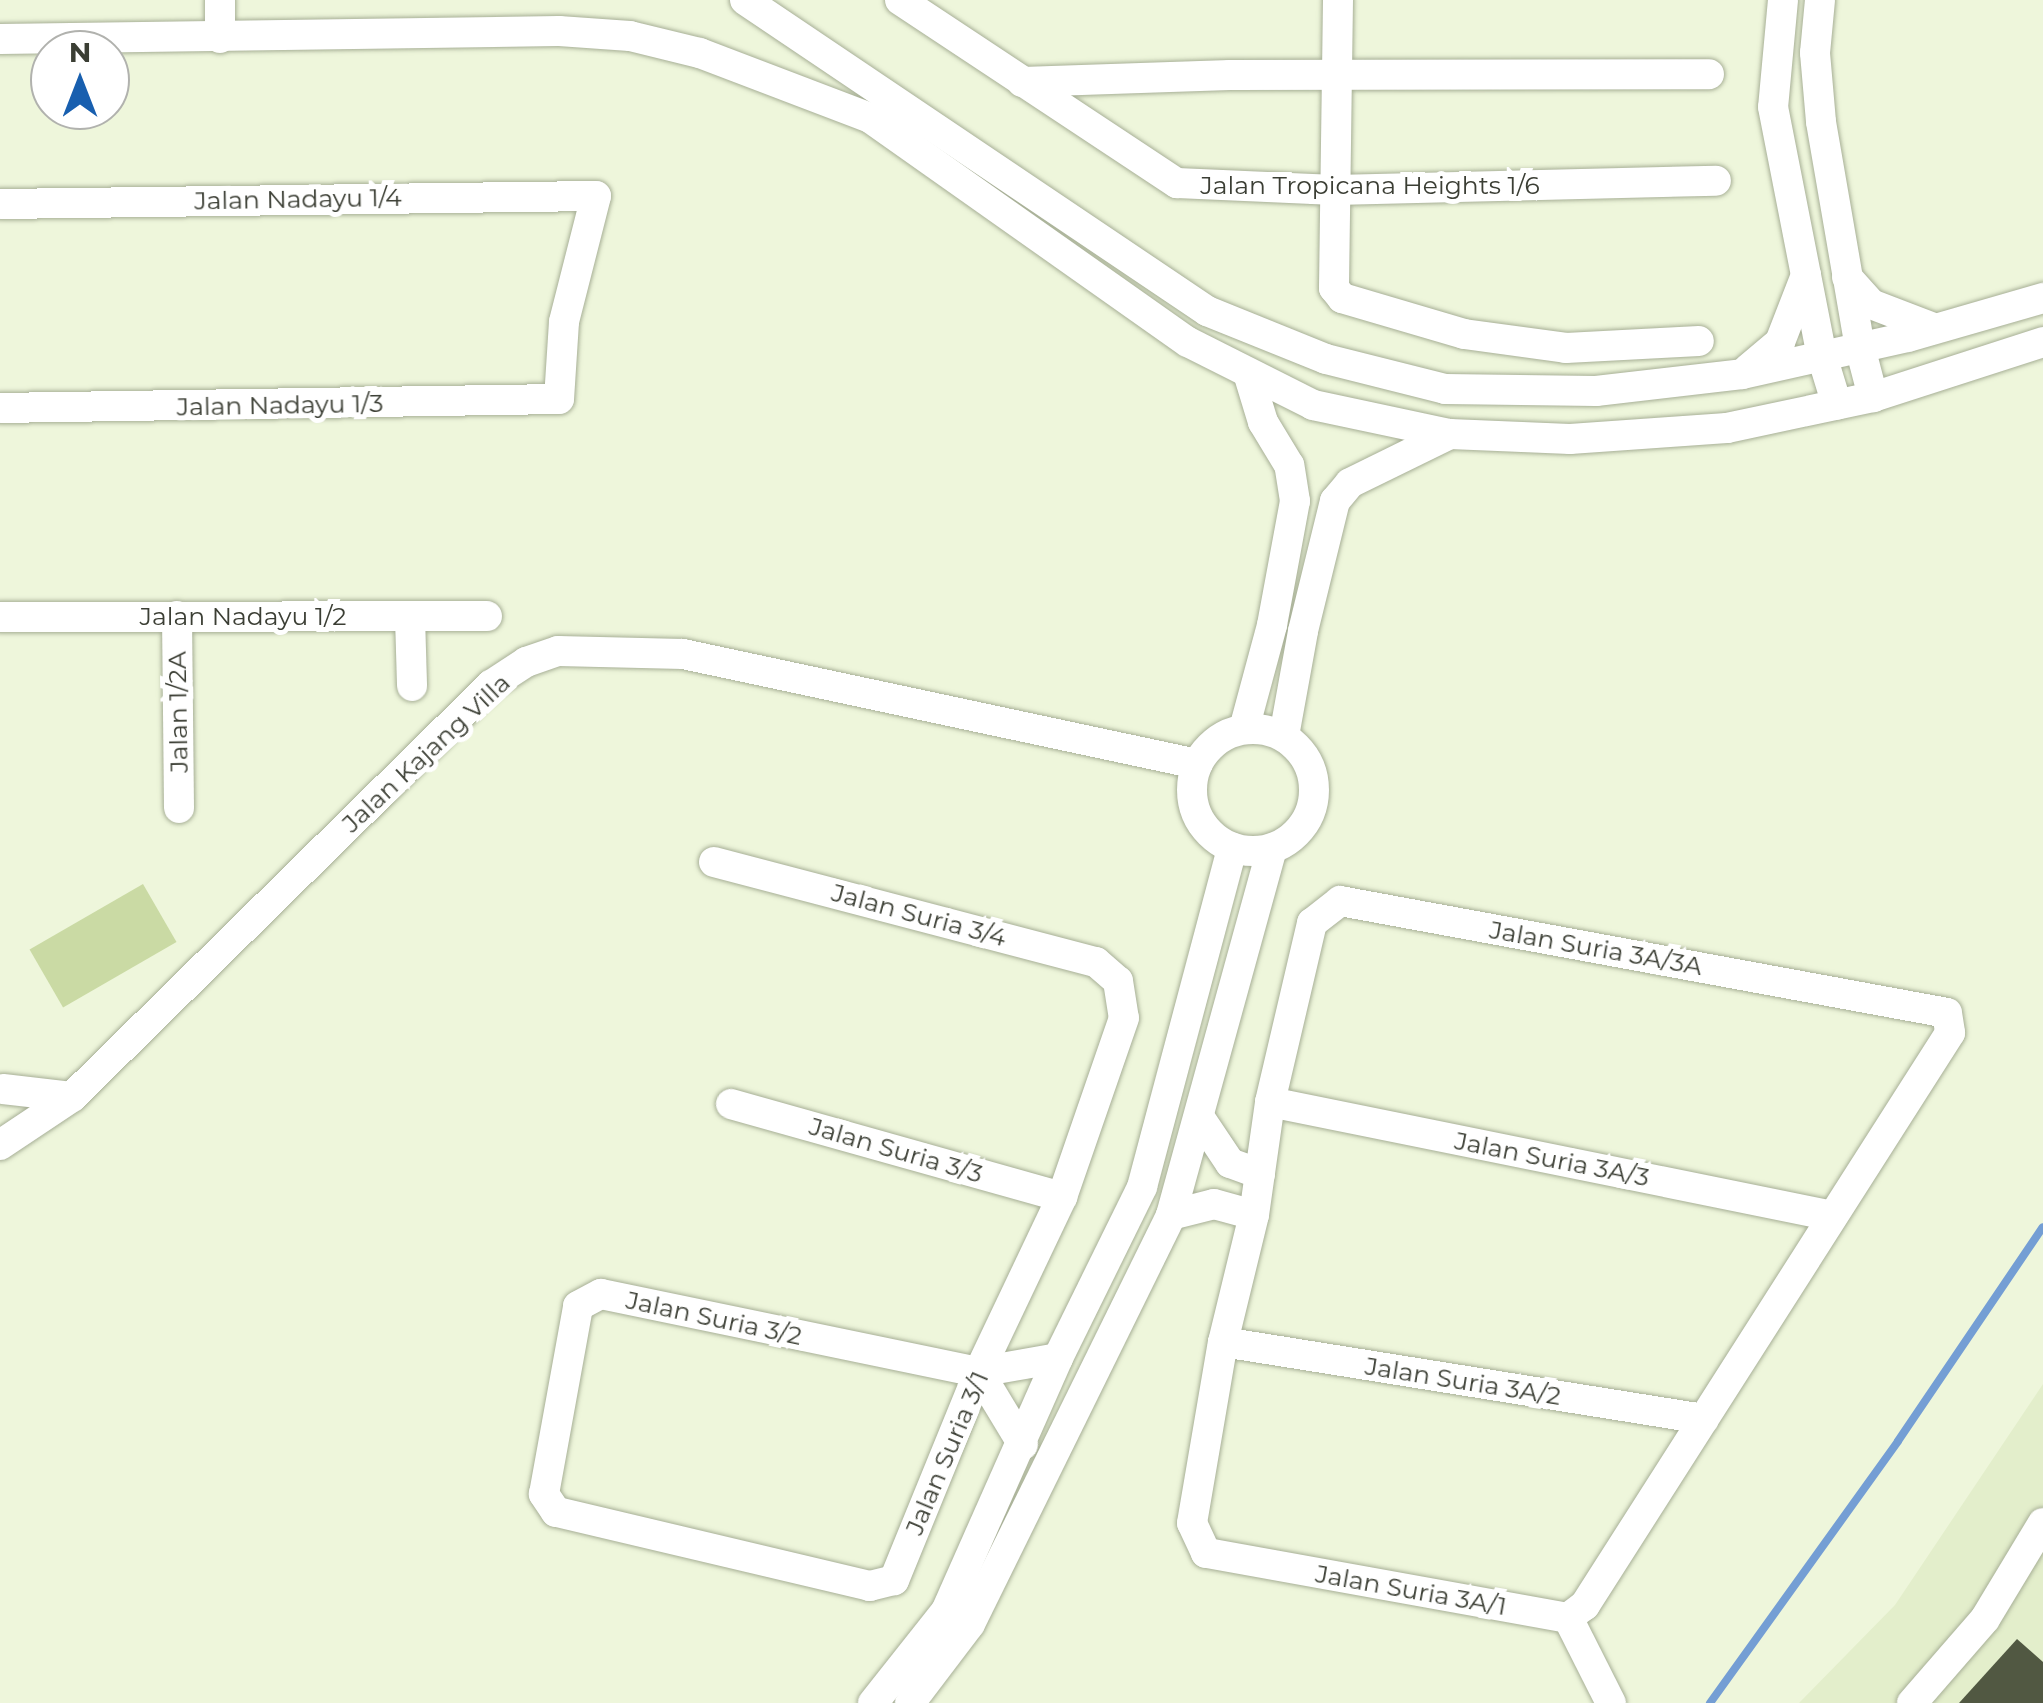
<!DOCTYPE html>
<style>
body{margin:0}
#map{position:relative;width:2043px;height:1703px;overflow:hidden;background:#eef6db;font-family:Montserrat,sans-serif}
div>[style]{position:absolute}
.built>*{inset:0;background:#e3eecb}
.green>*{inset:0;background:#cadaa4;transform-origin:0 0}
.stream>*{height:8px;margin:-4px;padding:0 4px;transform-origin:4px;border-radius:4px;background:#749ed4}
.building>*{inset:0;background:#515842}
.roads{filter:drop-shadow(0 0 2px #a7af96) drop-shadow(0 0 2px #a7af96)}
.minor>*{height:30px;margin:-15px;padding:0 15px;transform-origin:15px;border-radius:15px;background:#fff}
.minor>.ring{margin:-15px;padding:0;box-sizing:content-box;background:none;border:30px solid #fff;border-radius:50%}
span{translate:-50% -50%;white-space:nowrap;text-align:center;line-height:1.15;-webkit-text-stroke:10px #fff;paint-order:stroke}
.street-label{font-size:25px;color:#3b3e34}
.north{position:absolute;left:30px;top:30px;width:100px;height:100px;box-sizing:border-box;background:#fff;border:2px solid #b1b2ae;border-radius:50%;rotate:0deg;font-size:28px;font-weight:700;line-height:40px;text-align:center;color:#3b3e34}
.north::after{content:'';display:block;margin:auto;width:35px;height:45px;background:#185faf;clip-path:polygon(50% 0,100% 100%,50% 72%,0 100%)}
</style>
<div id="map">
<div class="built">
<div style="clip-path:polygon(2043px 1384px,2043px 1703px,1799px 1703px,1895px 1605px)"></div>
</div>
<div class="green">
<div style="left:143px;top:884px;width:67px;height:131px;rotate:60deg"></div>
</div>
<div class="stream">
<div style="left:1710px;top:1703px;width:322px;rotate:-54.3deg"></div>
<div style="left:1898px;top:1441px;width:258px;rotate:-55.9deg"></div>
</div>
<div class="building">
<div style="clip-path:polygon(2017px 1639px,2043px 1662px,2043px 1703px,1959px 1703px)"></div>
</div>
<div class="roads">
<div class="minor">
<div style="left:220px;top:0;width:38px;rotate:90deg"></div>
<div style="left:745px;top:0;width:557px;rotate:33.95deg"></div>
<div style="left:1207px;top:311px;width:128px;rotate:22deg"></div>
<div style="left:1326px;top:359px;width:123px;rotate:14.1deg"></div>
<div style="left:1445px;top:389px;width:151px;rotate:0.8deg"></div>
<div style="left:1596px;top:391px;width:147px;rotate:-6.6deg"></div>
<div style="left:1742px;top:374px;width:170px;rotate:-12.6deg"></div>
<div style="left:1908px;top:337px;width:141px;rotate:-16.1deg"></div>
<div style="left:900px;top:0;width:332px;rotate:33.5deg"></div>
<div style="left:1177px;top:183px;width:158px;rotate:2.5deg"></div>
<div style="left:1335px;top:190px;width:381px;rotate:-1.4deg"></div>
<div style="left:1338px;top:0;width:288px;rotate:90.8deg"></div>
<div style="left:1334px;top:288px;width:13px;rotate:51deg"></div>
<div style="left:1342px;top:298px;width:127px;rotate:16.4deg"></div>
<div style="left:1464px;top:334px;width:103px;rotate:7.8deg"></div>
<div style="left:1566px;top:348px;width:133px;rotate:-3deg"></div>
<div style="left:1783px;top:0;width:107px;rotate:95.3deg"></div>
<div style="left:1773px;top:107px;width:254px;rotate:78.9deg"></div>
<div style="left:1822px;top:356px;width:51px;rotate:73deg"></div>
<div style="left:1820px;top:0;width:53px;rotate:95.4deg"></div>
<div style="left:1815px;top:53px;width:69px;rotate:85deg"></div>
<div style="left:1821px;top:122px;width:228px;rotate:80.2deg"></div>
<div style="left:1860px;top:347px;width:52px;rotate:75.4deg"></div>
<div style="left:0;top:39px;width:559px;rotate:-0.82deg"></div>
<div style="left:559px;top:31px;width:71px;rotate:4deg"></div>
<div style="left:630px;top:36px;width:72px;rotate:13.7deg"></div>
<div style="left:700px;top:53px;width:182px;rotate:20.9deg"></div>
<div style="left:870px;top:118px;width:389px;rotate:35.2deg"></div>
<div style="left:1188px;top:342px;width:140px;rotate:26.7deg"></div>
<div style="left:1313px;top:405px;width:140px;rotate:12deg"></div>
<div style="left:1450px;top:434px;width:120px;rotate:2.4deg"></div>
<div style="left:1570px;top:439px;width:157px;rotate:-4deg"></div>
<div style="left:1727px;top:428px;width:149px;rotate:-12deg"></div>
<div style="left:1873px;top:397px;width:179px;rotate:-17.9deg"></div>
<div style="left:1022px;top:82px;width:208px;rotate:-1.9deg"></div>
<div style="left:1230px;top:75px;width:479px;rotate:-0.1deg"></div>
<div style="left:0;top:204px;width:596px;rotate:-0.77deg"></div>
<div style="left:596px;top:196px;width:130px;rotate:104.3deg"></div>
<div style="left:564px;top:322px;width:77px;rotate:93.7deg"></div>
<div style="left:559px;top:399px;width:559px;rotate:179.08deg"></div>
<div style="left:1847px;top:277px;width:36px;rotate:48deg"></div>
<div style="left:1871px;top:304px;width:67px;rotate:20.9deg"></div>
<div style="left:1748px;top:369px;width:42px;rotate:-40.2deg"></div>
<div style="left:1780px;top:342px;width:72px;rotate:-68.8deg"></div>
<div style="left:177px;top:616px;width:192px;rotate:89.4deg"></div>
<div style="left:0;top:617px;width:487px;rotate:-0.1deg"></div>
<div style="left:410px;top:617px;width:69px;rotate:88.3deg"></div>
<div class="ring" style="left:1192px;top:729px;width:92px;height:92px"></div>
<div style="left:1244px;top:729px;width:108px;rotate:-74.9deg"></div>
<div style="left:1272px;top:625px;width:126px;rotate:-79.5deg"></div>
<div style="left:1295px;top:501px;width:36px;rotate:-99deg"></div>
<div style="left:1289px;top:465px;width:50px;rotate:-121.2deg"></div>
<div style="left:1263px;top:422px;width:51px;rotate:-107deg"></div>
<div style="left:1284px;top:736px;width:107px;rotate:-79.7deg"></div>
<div style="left:1303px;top:631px;width:134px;rotate:-76.2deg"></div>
<div style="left:1335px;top:501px;width:23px;rotate:-50deg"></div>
<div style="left:1350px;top:483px;width:111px;rotate:-26.1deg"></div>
<div style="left:714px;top:862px;width:395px;rotate:14.7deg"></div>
<div style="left:1096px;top:962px;width:29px;rotate:41deg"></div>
<div style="left:1118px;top:981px;width:37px;rotate:81deg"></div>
<div style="left:1124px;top:1018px;width:189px;rotate:109.1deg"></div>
<div style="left:1062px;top:1197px;width:194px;rotate:115.4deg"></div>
<div style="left:979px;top:1372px;width:225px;rotate:112.2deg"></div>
<div style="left:894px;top:1580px;width:25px;rotate:166deg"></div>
<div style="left:870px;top:1586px;width:323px;rotate:-166.7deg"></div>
<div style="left:556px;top:1512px;width:22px;rotate:-124deg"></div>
<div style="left:544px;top:1494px;width:191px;rotate:-79.7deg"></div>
<div style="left:578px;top:1306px;width:26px;rotate:-28deg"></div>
<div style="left:601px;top:1294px;width:386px;rotate:11.7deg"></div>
<div style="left:979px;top:1372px;width:80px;rotate:-10deg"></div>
<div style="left:1340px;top:901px;width:617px;rotate:10.45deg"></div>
<div style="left:1947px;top:1013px;width:20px;rotate:81deg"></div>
<div style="left:1950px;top:1033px;width:679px;rotate:122.54deg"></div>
<div style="left:1585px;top:1605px;width:21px;rotate:143deg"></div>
<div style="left:1568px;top:1618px;width:368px;rotate:-169.8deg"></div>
<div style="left:1206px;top:1553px;width:33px;rotate:-115deg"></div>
<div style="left:1192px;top:1523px;width:184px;rotate:-80.3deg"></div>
<div style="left:1223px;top:1342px;width:131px;rotate:-76.3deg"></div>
<div style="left:1254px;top:1215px;width:114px;rotate:-81.9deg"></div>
<div style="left:1270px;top:1102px;width:184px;rotate:-76.8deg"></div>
<div style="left:1312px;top:923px;width:36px;rotate:-38deg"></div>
<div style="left:3px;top:1089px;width:69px;rotate:6.6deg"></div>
<div style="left:1270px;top:1102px;width:574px;rotate:11.45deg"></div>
<div style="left:731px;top:1104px;width:344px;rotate:15.7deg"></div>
<div style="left:1200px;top:1118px;width:54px;rotate:56.3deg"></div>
<div style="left:1230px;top:1163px;width:32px;rotate:20deg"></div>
<div style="left:0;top:1145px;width:87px;rotate:-33.7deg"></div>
<div style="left:72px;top:1097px;width:588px;rotate:-44.52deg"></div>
<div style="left:491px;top:685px;width:42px;rotate:-33.3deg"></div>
<div style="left:526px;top:662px;width:34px;rotate:-19deg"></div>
<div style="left:558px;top:651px;width:125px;rotate:1.4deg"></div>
<div style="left:683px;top:654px;width:526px;rotate:12.08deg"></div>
<div style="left:1171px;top:1215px;width:44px;rotate:-14.3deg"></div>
<div style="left:1214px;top:1204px;width:41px;rotate:15.4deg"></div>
<div style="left:1223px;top:1342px;width:487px;rotate:9.1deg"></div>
<div style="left:979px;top:1372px;width:85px;rotate:58.9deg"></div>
<div style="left:1568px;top:1618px;width:95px;rotate:63.2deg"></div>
<div style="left:873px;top:1703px;width:117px;rotate:-51.6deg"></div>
<div style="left:946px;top:1611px;width:277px;rotate:-66.1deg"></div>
<div style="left:1058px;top:1358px;width:191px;rotate:-63.8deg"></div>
<div style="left:1142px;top:1187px;width:351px;rotate:-75.1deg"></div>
<div style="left:910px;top:1703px;width:99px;rotate:-52.8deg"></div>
<div style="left:970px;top:1624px;width:456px;rotate:-63.8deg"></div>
<div style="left:1171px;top:1215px;width:380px;rotate:-74.6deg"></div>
<div style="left:1912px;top:1703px;width:111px;rotate:-49deg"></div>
<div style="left:1985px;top:1619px;width:112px;rotate:-58.9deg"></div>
</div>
</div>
<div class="street-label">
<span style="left:1370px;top:185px">Jalan Tropicana Heights 1/6</span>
<span style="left:298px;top:199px;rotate:-1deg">Jalan Nadayu 1/4</span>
<span style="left:280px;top:405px;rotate:-1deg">Jalan Nadayu 1/3</span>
<span style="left:243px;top:616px">Jalan Nadayu 1/2</span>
<span style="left:178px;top:712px;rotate:-91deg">Jalan 1/2A</span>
<span style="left:426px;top:753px;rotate:-43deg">Jalan Kajang Villa</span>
<span style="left:919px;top:915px;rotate:15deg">Jalan Suria 3/4</span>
<span style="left:1596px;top:948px;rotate:10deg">Jalan Suria 3A/3A</span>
<span style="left:896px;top:1150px;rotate:16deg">Jalan Suria 3/3</span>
<span style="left:1552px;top:1159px;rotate:11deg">Jalan Suria 3A/3</span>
<span style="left:714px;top:1318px;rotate:12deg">Jalan Suria 3/2</span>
<span style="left:1463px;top:1381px;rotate:9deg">Jalan Suria 3A/2</span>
<span style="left:947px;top:1453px;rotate:-67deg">Jalan Suria 3/1</span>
<span style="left:1411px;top:1590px;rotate:10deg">Jalan Suria 3A/1</span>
</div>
<div class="north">N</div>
</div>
